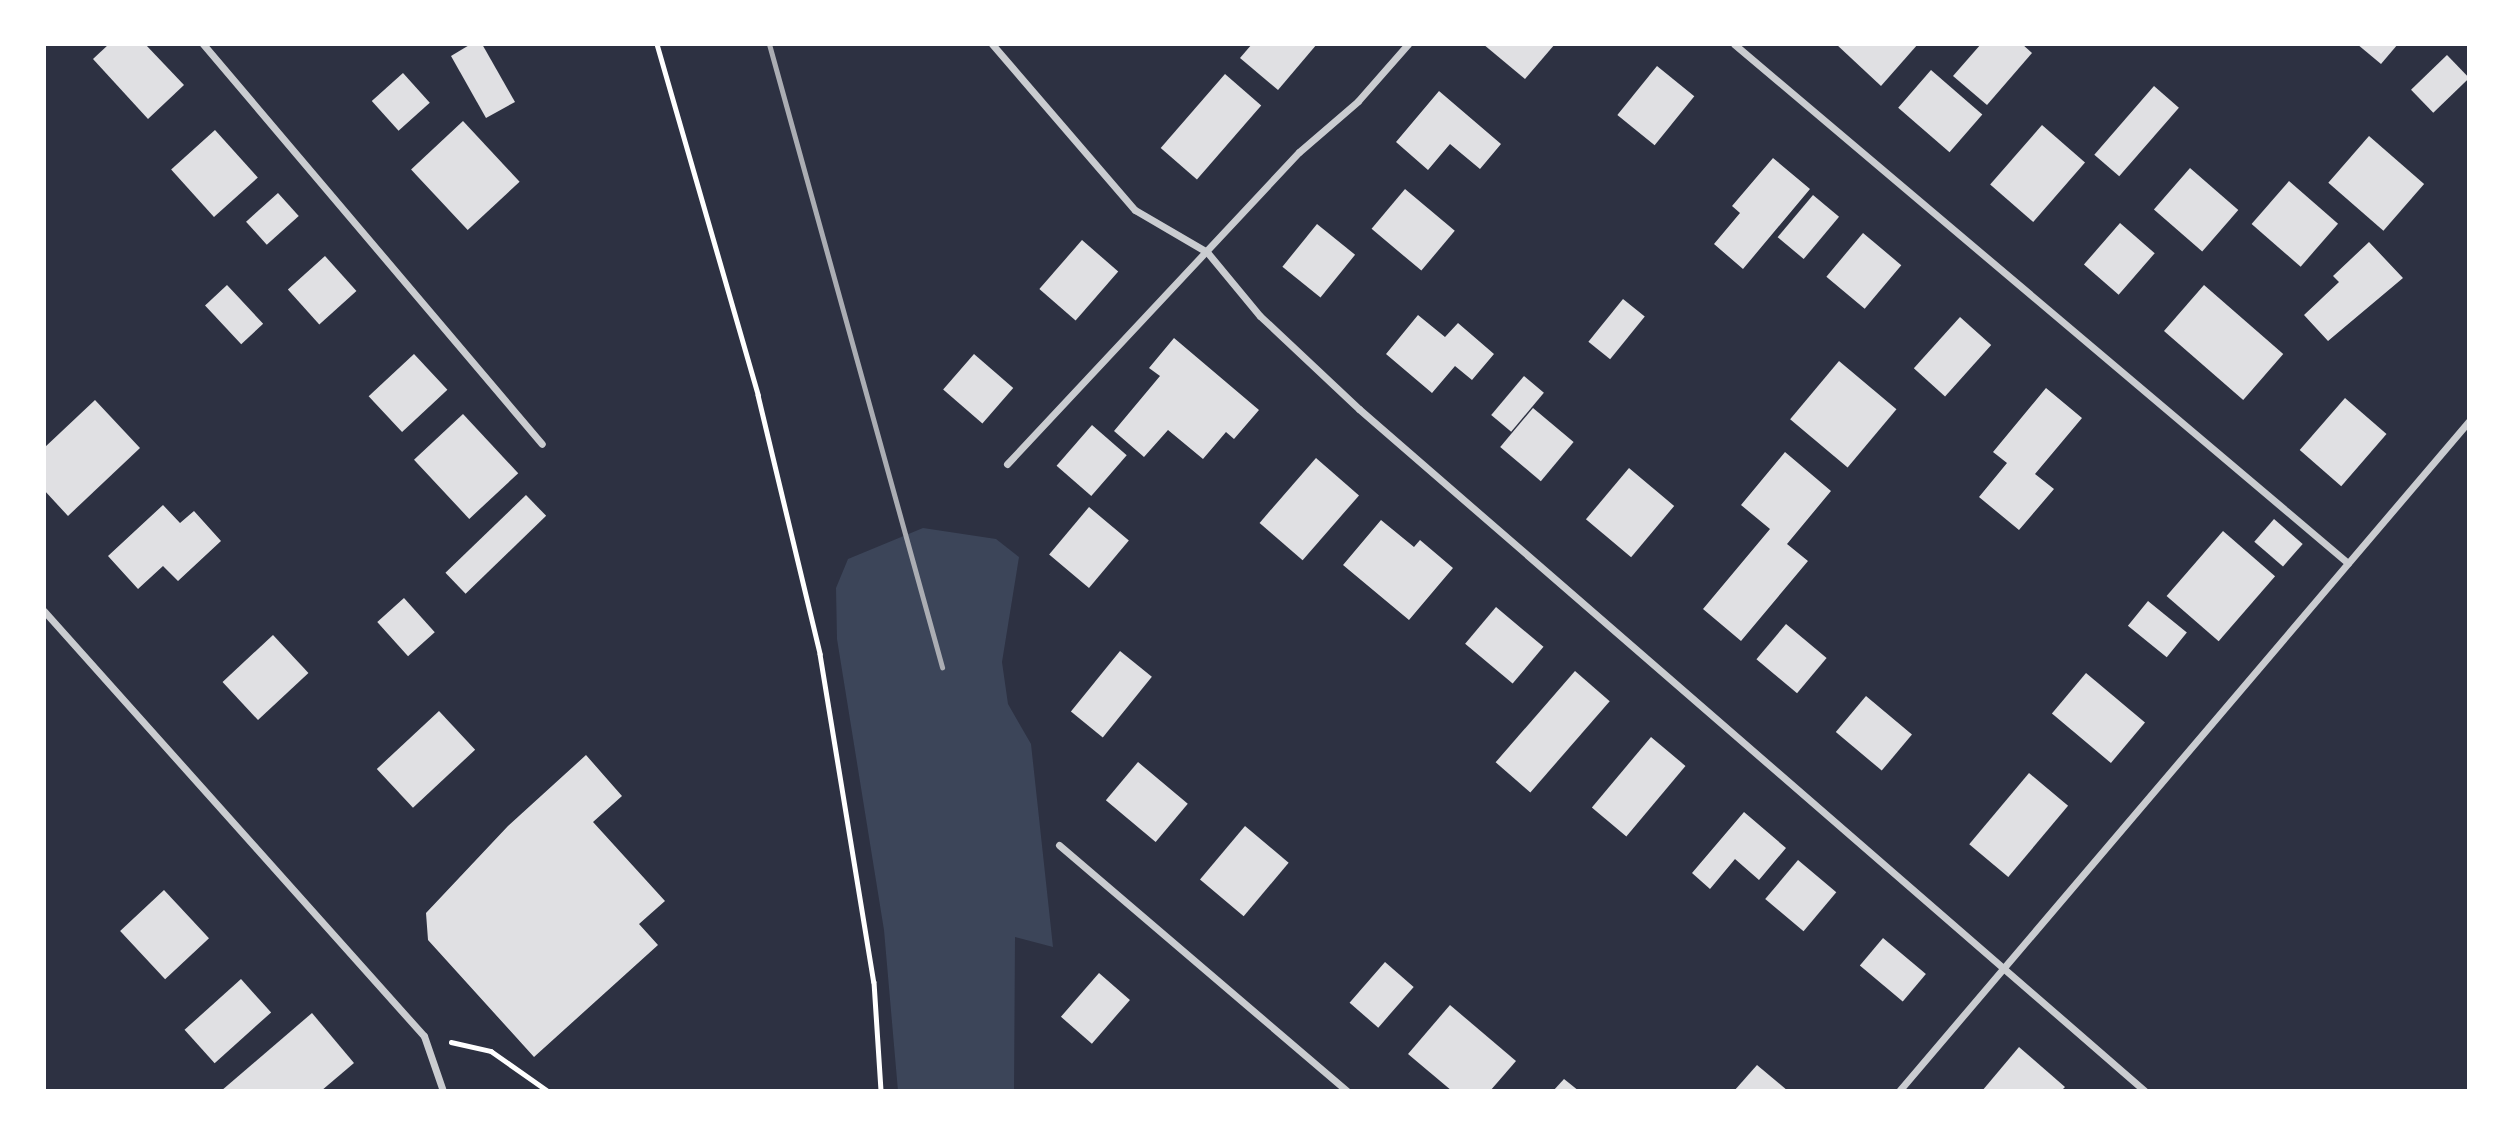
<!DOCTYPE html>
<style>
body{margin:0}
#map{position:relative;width:2513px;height:1135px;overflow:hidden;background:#2d3142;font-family:"Fira Sans",sans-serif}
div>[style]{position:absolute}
.green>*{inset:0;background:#3c4559}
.building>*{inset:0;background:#e0e0e3;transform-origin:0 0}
.path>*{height:4.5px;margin:-2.25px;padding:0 2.25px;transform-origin:2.25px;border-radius:2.25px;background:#fff}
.minor>*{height:7px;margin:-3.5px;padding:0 3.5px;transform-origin:3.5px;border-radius:3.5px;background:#caccd0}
.rail>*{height:5px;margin:-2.5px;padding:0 2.5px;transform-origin:2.5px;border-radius:2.5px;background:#abadb3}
span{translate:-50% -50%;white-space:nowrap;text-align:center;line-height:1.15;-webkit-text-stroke:5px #fff;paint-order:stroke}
.frame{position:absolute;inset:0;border:46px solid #fff;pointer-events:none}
</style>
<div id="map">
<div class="green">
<div style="clip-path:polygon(923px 528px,996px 539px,1019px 557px,1002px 662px,1008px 704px,1031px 744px,1053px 947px,1015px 937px,1014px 1091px,898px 1091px,884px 930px,837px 639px,836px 588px,848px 559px)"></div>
</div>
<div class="building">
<div style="clip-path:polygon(109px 44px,145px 44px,184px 85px,148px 119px,93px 59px)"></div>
<div style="clip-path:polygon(471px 44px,482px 44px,515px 102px,486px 118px,451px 56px)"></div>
<div style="clip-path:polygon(1252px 44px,1317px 44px,1278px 90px,1240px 58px)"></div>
<div style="clip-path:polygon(1483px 44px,1555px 44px,1525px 79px)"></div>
<div style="clip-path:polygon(1836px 44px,1918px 44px,1881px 86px)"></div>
<div style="clip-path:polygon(1981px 44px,2022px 44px,2032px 53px,1987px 105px,1953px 76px)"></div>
<div style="clip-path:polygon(2357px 44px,2398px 44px,2381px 64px)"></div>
<div style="left:2447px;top:55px;width:32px;height:50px;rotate:46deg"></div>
<div style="left:1657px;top:66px;width:48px;height:63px;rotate:39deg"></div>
<div style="left:1931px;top:70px;width:68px;height:50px;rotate:41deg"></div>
<div style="left:403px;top:73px;width:40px;height:42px;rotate:48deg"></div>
<div style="left:1225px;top:74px;width:48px;height:98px;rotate:41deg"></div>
<div style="left:2154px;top:86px;width:33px;height:91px;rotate:41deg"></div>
<div style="clip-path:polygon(1439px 91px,1501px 144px,1480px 169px,1450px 144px,1428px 170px,1396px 142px)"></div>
<div style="left:463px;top:121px;width:83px;height:71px;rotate:47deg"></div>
<div style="left:2042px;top:125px;width:57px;height:79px;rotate:41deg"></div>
<div style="left:215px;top:130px;width:64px;height:59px;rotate:48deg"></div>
<div style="left:2369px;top:136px;width:73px;height:62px;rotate:41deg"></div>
<div style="clip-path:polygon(1773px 158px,1810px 189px,1743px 269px,1714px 244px,1740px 213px,1732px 206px)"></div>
<div style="left:2190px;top:168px;width:64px;height:55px;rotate:41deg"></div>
<div style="left:2289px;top:181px;width:65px;height:57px;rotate:41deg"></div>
<div style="left:1405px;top:189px;width:65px;height:52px;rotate:40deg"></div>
<div style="left:278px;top:193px;width:31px;height:43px;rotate:48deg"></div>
<div style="left:1813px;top:195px;width:34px;height:55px;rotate:40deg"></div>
<div style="left:2120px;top:223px;width:46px;height:55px;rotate:41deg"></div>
<div style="left:1317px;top:224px;width:49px;height:55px;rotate:39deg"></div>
<div style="left:1863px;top:233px;width:50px;height:57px;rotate:40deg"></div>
<div style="left:1082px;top:240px;width:48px;height:65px;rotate:41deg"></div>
<div style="clip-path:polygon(2369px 242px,2403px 278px,2328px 341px,2304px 315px,2339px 282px,2333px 276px)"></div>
<div style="left:325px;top:256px;width:47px;height:50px;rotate:48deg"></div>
<div style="left:227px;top:285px;width:53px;height:30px;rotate:47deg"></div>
<div style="left:2204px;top:285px;width:105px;height:61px;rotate:41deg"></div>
<div style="left:1623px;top:299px;width:28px;height:55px;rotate:39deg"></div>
<div style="clip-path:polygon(1418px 315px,1445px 337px,1458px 323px,1494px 354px,1472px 380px,1455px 366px,1432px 393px,1386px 354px)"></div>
<div style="left:1960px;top:317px;width:42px;height:69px;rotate:42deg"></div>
<div style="clip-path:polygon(1174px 338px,1259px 410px,1234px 439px,1226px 432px,1203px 459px,1168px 430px,1144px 457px,1114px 431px,1160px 376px,1149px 368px)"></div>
<div style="left:414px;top:354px;width:49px;height:62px;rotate:47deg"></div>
<div style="left:974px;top:354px;width:52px;height:47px;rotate:41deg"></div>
<div style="left:1839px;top:361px;width:75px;height:76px;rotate:40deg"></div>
<div style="left:1524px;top:376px;width:26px;height:51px;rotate:40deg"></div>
<div style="clip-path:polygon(2046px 388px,2082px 418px,2035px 474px,2054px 489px,2019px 530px,1979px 497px,2007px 463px,1993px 452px)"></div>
<div style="left:2345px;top:398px;width:55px;height:69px;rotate:41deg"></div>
<div style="clip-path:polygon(95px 400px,140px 448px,68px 516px,44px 490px,44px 448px)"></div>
<div style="left:1533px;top:408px;width:53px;height:51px;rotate:40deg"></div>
<div style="left:463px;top:414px;width:81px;height:67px;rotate:47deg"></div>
<div style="left:1092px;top:425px;width:46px;height:54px;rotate:41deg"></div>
<div style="clip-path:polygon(1785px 452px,1831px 491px,1787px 544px,1808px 561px,1741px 641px,1703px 609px,1770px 529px,1741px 505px)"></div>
<div style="left:1316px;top:458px;width:57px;height:86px;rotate:41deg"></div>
<div style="left:1629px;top:468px;width:59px;height:67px;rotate:40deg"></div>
<div style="left:526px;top:495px;width:29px;height:112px;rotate:46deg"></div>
<div style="clip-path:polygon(163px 505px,180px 523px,194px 511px,221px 541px,178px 581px,163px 566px,138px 589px,108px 556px)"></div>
<div style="left:1089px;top:507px;width:52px;height:62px;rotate:40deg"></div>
<div style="left:2274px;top:519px;width:38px;height:30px;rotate:41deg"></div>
<div style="clip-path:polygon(1381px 520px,1414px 547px,1420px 540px,1453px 568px,1409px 620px,1343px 565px)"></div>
<div style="left:2223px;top:531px;width:69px;height:86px;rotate:41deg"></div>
<div style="left:404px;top:598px;width:46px;height:36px;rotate:48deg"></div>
<div style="left:2148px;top:601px;width:50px;height:32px;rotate:39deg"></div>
<div style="left:1496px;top:607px;width:62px;height:48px;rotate:40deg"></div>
<div style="left:1786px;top:624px;width:53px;height:46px;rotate:40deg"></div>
<div style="left:273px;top:635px;width:52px;height:69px;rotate:47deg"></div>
<div style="left:1120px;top:651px;width:41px;height:78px;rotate:39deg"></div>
<div style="left:1575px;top:671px;width:46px;height:121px;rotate:41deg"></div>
<div style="left:2086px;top:673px;width:77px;height:53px;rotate:40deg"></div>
<div style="left:1866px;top:696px;width:60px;height:47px;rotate:40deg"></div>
<div style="left:439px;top:711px;width:53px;height:85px;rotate:47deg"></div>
<div style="left:1651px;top:737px;width:45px;height:92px;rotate:40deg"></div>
<div style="clip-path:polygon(586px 755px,622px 796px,593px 822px,665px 901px,639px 924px,658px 945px,534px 1057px,428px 940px,426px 913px,508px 826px)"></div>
<div style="left:1138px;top:762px;width:65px;height:50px;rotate:40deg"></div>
<div style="left:2029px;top:773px;width:51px;height:93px;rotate:40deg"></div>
<div style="clip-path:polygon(1744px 812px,1786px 848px,1759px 880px,1735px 859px,1710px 889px,1692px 873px)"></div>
<div style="left:1245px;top:826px;width:57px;height:70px;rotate:40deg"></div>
<div style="left:1798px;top:860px;width:50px;height:51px;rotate:40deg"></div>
<div style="left:164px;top:890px;width:66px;height:60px;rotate:47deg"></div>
<div style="left:1883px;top:938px;width:56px;height:36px;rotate:40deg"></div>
<div style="left:1385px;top:962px;width:38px;height:54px;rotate:41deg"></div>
<div style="left:1099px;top:973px;width:41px;height:58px;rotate:41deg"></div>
<div style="left:241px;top:979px;width:45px;height:76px;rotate:48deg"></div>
<div style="clip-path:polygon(1450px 1005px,1516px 1061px,1490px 1091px,1452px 1091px,1408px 1054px)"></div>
<div style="clip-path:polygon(312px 1013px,354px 1063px,321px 1091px,221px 1091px)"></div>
<div style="clip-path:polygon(2019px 1047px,2065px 1087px,2061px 1091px,1982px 1091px)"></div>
<div style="clip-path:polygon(1757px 1065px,1788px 1091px,1734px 1091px)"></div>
<div style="clip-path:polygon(1564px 1079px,1579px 1091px,1553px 1091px)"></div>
</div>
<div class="path">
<div style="left:657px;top:44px;width:365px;rotate:73.9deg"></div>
<div style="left:758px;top:395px;width:266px;rotate:76.5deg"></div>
<div style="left:820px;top:654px;width:332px;rotate:80.7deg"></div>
<div style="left:874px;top:982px;width:109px;rotate:86.3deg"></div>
<div style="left:451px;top:1042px;width:41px;rotate:12.7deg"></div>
<div style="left:491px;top:1051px;width:70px;rotate:35.1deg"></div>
</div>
<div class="minor">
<div style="left:203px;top:44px;width:524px;rotate:49.72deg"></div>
<div style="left:992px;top:44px;width:219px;rotate:49.3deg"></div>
<div style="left:1135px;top:210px;width:83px;rotate:30.3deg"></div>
<div style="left:1207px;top:252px;width:83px;rotate:50.4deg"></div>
<div style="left:1260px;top:316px;width:136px;rotate:43.2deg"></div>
<div style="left:1359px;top:409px;width:1041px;rotate:40.95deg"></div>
<div style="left:1734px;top:44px;width:804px;rotate:40.21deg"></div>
<div style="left:1007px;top:464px;width:427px;rotate:-46.9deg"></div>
<div style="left:1299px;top:152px;width:78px;rotate:-40.8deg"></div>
<div style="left:1358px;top:101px;width:76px;rotate:-48.7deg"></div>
<div style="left:44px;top:611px;width:570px;rotate:48.2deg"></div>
<div style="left:424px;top:1036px;width:58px;rotate:70.9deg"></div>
<div style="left:1059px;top:845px;width:379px;rotate:40.5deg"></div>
<div style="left:1899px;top:1091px;width:880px;rotate:-49.61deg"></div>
</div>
<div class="rail">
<div style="left:769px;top:44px;width:647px;rotate:74.48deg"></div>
</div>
<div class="frame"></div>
</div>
